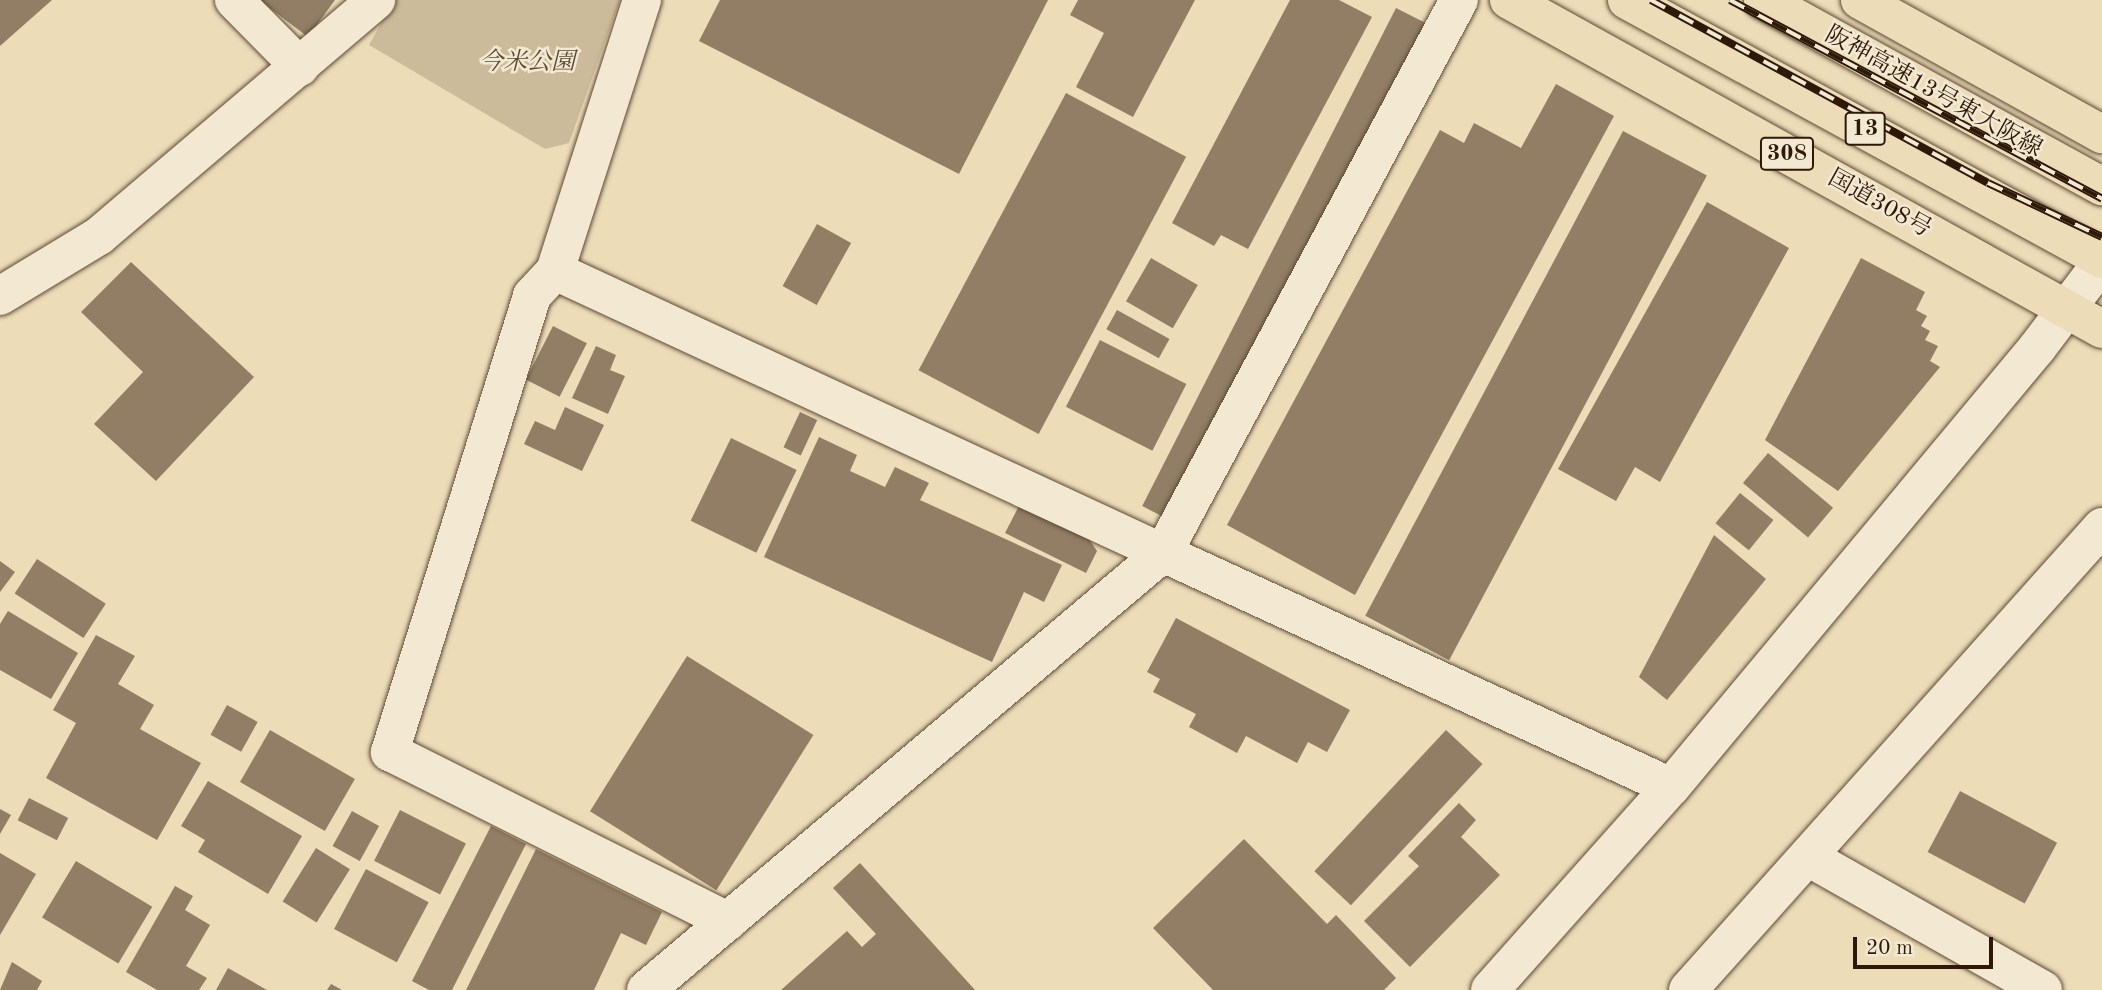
<!DOCTYPE html>
<meta charset="utf-8">
<style>
body{margin:0}
#map{position:relative;width:2102px;height:990px;overflow:hidden;background:#ecdcb8;font-family:"Old Standard TT","Noto Serif JP",serif}
div>[style]{position:absolute}
.green>*{inset:0;background:#ccbb9a}
.building>*{inset:0;background:#917e64;transform-origin:0 0}
.roads{filter:drop-shadow(0 0 2px #5e4a35) drop-shadow(0 0 2px #5e4a35)}
.street>*{height:38px;margin:-19px;padding:0 19px;transform-origin:19px;border-radius:19px;background:#f3e8d1}
.secondary>*{height:38px;margin:-19px;padding:0 19px;transform-origin:19px;border-radius:19px;background:#f3e8d1}
.highway>*{height:38px;margin:-19px;padding:0 19px;transform-origin:19px;border-radius:19px;background:#ecdcb8}
.rail>*{height:8px;margin-top:-4px;transform-origin:0;background:repeating-linear-gradient(90deg,#f3e8d1 0 16px,#2e1909 0 32px);box-sizing:border-box;border-block:2px solid #2e1909}
span{translate:-50% -50%;white-space:nowrap;text-align:center;line-height:1.15;-webkit-text-stroke:5px #f3e8d1;paint-order:stroke}
.shield-label span{padding:2px 5px;background:#f3e8d1;border:2px solid;border-radius:5px;-webkit-text-stroke-width:0}
.shield-label{font-size:23px;color:#2e1909;font-weight:700}
.park-label{font-size:24px;color:#5d4a34;font-style:italic}
.street-label{font-size:24px;color:#2e1909}
.scale{position:absolute;left:1853px;top:937px;width:140px;height:32px;box-sizing:border-box;border:4px solid #2e1909;border-top:0;padding-left:9px;font-size:21px;line-height:24px;white-space:nowrap;color:#2e1909;-webkit-text-stroke:5px #f3e8d1;paint-order:stroke}
</style>
<div id="map">
<div class="green">
<div style="clip-path:polygon(394px 0,620px 0,569px 143px,545px 149px,369px 45px)"></div>
</div>
<div class="building">
<div style="clip-path:polygon(0 0,52px 0,0 46px)"></div>
<div style="clip-path:polygon(259px 0,335px 0,308px 37px)"></div>
<div style="clip-path:polygon(720px 0,1048px 0,959px 174px,699px 41px)"></div>
<div style="clip-path:polygon(1078px 0,1195px 0,1133px 117px,1076px 87px,1104px 33px,1070px 15px)"></div>
<div style="clip-path:polygon(1290px 0,1339px 0,1372px 17px,1248px 249px,1221px 235px,1214px 246px,1172px 223px)"></div>
<div style="left:1396px;top:8px;width:42px;height:559px;rotate:27deg"></div>
<div style="clip-path:polygon(1556px 84px,1614px 116px,1355px 595px,1227px 525px,1440px 130px,1464px 143px,1474px 123px,1521px 148px)"></div>
<div style="left:1066px;top:93px;width:136px;height:314px;rotate:28deg"></div>
<div style="left:1623px;top:131px;width:95px;height:549px;rotate:28deg"></div>
<div style="clip-path:polygon(1707px 202px,1789px 248px,1660px 482px,1635px 467px,1616px 501px,1558px 469px)"></div>
<div style="left:817px;top:224px;width:39px;height:71px;rotate:29deg"></div>
<div style="left:1151px;top:258px;width:54px;height:50px;rotate:30deg"></div>
<div style="clip-path:polygon(1861px 258px,1925px 292px,1916px 310px,1927px 316px,1921px 326px,1930px 331px,1925px 340px,1938px 346px,1930px 361px,1940px 367px,1838px 491px,1765px 440px)"></div>
<div style="clip-path:polygon(131px 262px,254px 377px,156px 481px,94px 424px,143px 372px,81px 312px)"></div>
<div style="left:1117px;top:310px;width:60px;height:22px;rotate:29deg"></div>
<div style="left:553px;top:326px;width:38px;height:60px;rotate:27deg"></div>
<div style="left:1100px;top:340px;width:97px;height:75px;rotate:27deg"></div>
<div style="clip-path:polygon(596px 346px,616px 355px,610px 370px,625px 376px,608px 414px,572px 398px)"></div>
<div style="clip-path:polygon(565px 407px,604px 425px,582px 471px,524px 444px,535px 421px,555px 430px)"></div>
<div style="left:800px;top:412px;width:19px;height:39px;rotate:25deg"></div>
<div style="clip-path:polygon(819px 437px,857px 455px,850px 471px,885px 487px,895px 467px,929px 483px,920px 500px,1062px 565px,1044px 602px,1024px 592px,992px 662px,764px 557px)"></div>
<div style="left:731px;top:438px;width:73px;height:92px;rotate:26deg"></div>
<div style="left:1768px;top:453px;width:85px;height:39px;rotate:40deg"></div>
<div style="left:1740px;top:493px;width:43px;height:39px;rotate:39deg"></div>
<div style="clip-path:polygon(1020px 504px,1089px 539px,1097px 551px,1086px 573px,1005px 533px)"></div>
<div style="clip-path:polygon(1714px 535px,1766px 579px,1667px 700px,1639px 677px)"></div>
<div style="left:37px;top:559px;width:82px;height:41px;rotate:33deg"></div>
<div style="clip-path:polygon(0 561px,15px 572px,0 592px)"></div>
<div style="clip-path:polygon(8px 611px,78px 653px,51px 699px,0 670px,0 624px)"></div>
<div style="clip-path:polygon(1176px 618px,1350px 710px,1327px 752px,1308px 742px,1297px 763px,1246px 736px,1237px 753px,1189px 727px,1196px 714px,1153px 692px,1160px 679px,1147px 672px)"></div>
<div style="clip-path:polygon(96px 635px,135px 656px,118px 684px,154px 705px,140px 729px,201px 763px,157px 840px,46px 778px,76px 723px,53px 710px)"></div>
<div style="left:687px;top:656px;width:149px;height:183px;rotate:32deg"></div>
<div style="left:227px;top:705px;width:35px;height:34px;rotate:29deg"></div>
<div style="left:270px;top:730px;width:98px;height:60px;rotate:30deg"></div>
<div style="left:1446px;top:730px;width:50px;height:193px;rotate:43deg"></div>
<div style="clip-path:polygon(208px 781px,302px 836px,268px 894px,198px 852px,205px 840px,181px 826px)"></div>
<div style="left:1960px;top:791px;width:110px;height:69px;rotate:28deg"></div>
<div style="left:29px;top:798px;width:44px;height:25px;rotate:27deg"></div>
<div style="clip-path:polygon(1459px 803px,1476px 820px,1461px 837px,1500px 875px,1410px 967px,1364px 921px,1419px 866px,1408px 856px)"></div>
<div style="clip-path:polygon(0 809px,11px 815px,0 834px)"></div>
<div style="left:400px;top:810px;width:74px;height:57px;rotate:27deg"></div>
<div style="left:352px;top:811px;width:31px;height:40px;rotate:29deg"></div>
<div style="clip-path:polygon(491px 826px,526px 844px,452px 990px,429px 990px,412px 981px)"></div>
<div style="clip-path:polygon(1244px 839px,1327px 924px,1336px 915px,1396px 978px,1384px 990px,1213px 990px,1153px 928px)"></div>
<div style="left:316px;top:848px;width:40px;height:63px;rotate:32deg"></div>
<div style="clip-path:polygon(536px 849px,662px 912px,646px 945px,621px 933px,594px 990px,466px 990px)"></div>
<div style="clip-path:polygon(0 853px,36px 874px,0 935px)"></div>
<div style="left:76px;top:861px;width:89px;height:66px;rotate:31deg"></div>
<div style="clip-path:polygon(860px 863px,975px 990px,781px 990px,847px 931px,862px 947px,876px 934px,833px 888px)"></div>
<div style="left:366px;top:869px;width:71px;height:68px;rotate:28deg"></div>
<div style="clip-path:polygon(175px 886px,193px 896px,185px 910px,210px 925px,186px 966px,207px 978px,199px 990px,157px 990px,126px 972px)"></div>
<div style="clip-path:polygon(12px 962px,42px 981px,37px 990px,0 990px)"></div>
<div style="clip-path:polygon(228px 968px,267px 990px,216px 990px)"></div>
<div style="clip-path:polygon(331px 984px,342px 990px,327px 990px)"></div>
</div>
<div class="roads">
<div class="street">
<div style="left:234px;top:0;width:94px;rotate:45.4deg"></div>
<div style="left:642px;top:0;width:285px;rotate:107.8deg"></div>
<div style="left:555px;top:271px;width:670px;rotate:24.88deg"></div>
<div style="left:1163px;top:553px;width:627px;rotate:-61.84deg"></div>
<div style="left:555px;top:271px;width:34px;rotate:133deg"></div>
<div style="left:532px;top:296px;width:478px;rotate:107.3deg"></div>
<div style="left:390px;top:752px;width:378px;rotate:26.6deg"></div>
<div style="left:0;top:296px;width:116px;rotate:-31.2deg"></div>
<div style="left:99px;top:236px;width:364px;rotate:-40.4deg"></div>
<div style="left:1808px;top:857px;width:270px;rotate:29.5deg"></div>
<div style="left:646px;top:990px;width:677px;rotate:-40.21deg"></div>
<div style="left:1163px;top:553px;width:559px;rotate:24.73deg"></div>
</div>
<div class="secondary">
<div style="left:1490px;top:990px;width:272px;rotate:-48.3deg"></div>
<div style="left:1671px;top:787px;width:572px;rotate:-50.18deg"></div>
<div style="left:2037px;top:348px;width:108px;rotate:-52.9deg"></div>
<div style="left:1688px;top:990px;width:621px;rotate:-48.2deg"></div>
</div>
<div class="highway">
<div style="left:1509px;top:0;width:678px;rotate:29.02deg"></div>
<div style="left:1627px;top:0;width:541px;rotate:28.6deg"></div>
<div style="left:1763px;top:0;width:387px;rotate:28.8deg"></div>
<div style="left:1860px;top:0;width:277px;rotate:29deg"></div>
</div>
</div>
<div class="rail">
<div style="left:1651px;top:0;width:383px;rotate:28.5deg"></div>
<div style="left:1988px;top:183px;width:126px;rotate:25.3deg"></div>
<div style="left:1730px;top:0;width:422px;rotate:28.1deg"></div>
</div>
<div class="shield-label">
<span style="left:1865px;top:129px">13</span>
<span style="left:1787px;top:154px">308</span>
</div>
<div class="park-label">
<span style="left:527px;top:64px">今米公園</span>
</div>
<div class="street-label">
<span style="left:1933px;top:93px;rotate:29deg">阪神高速13号東大阪線</span>
<span style="left:1879px;top:205px;rotate:29deg">国道308号</span>
</div>
<div class="scale">20 m</div>
</div>
